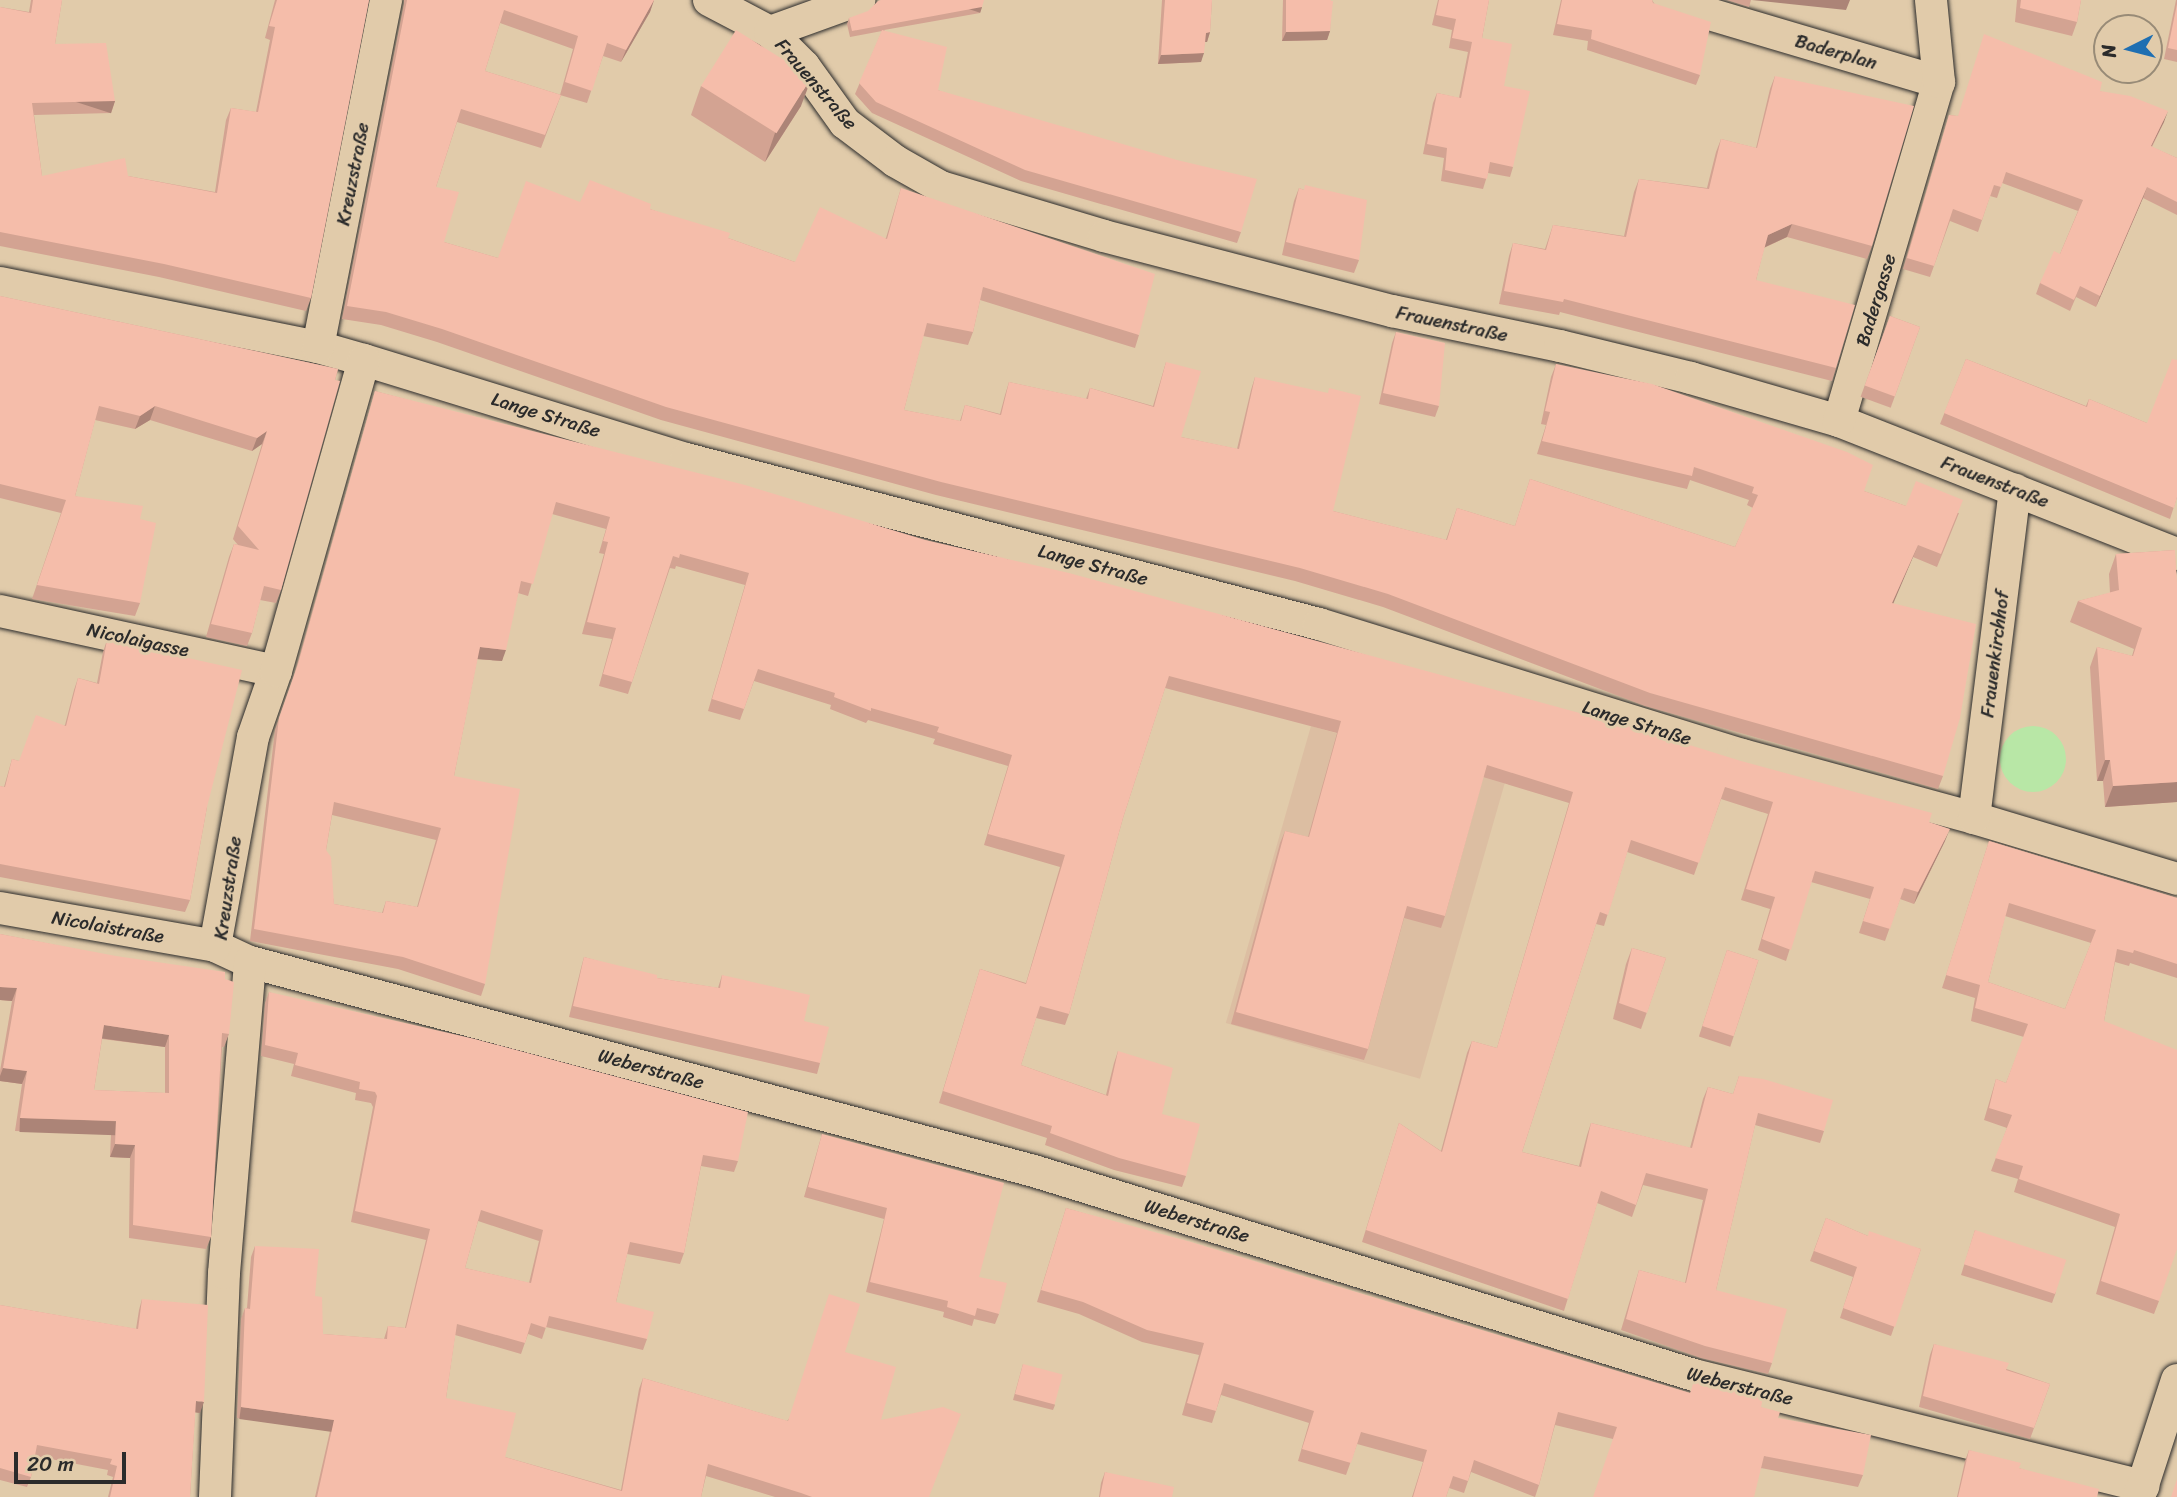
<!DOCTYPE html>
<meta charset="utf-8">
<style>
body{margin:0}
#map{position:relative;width:2177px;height:1497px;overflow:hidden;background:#e1cbaa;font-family:Sriracha,sans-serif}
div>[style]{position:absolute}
.built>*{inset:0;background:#dcbea2;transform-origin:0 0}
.green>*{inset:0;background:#b8e7a6}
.round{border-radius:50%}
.roads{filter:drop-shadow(0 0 2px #2b2b2b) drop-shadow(0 0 2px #2b2b2b)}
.minor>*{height:32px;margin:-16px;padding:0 16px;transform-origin:16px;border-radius:16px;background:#e1cbaa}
.wall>*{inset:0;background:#d3a392;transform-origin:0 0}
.shaded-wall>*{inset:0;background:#ac8477;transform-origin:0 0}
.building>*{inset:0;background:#f5bdaa;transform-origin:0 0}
span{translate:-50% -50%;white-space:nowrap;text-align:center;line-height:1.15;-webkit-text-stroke:6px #e1cbaa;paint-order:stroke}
.street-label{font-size:19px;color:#2b2b2b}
.north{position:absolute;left:2093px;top:14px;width:70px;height:70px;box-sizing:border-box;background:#e1cbaa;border:2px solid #988b77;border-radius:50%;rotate:264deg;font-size:19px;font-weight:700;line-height:28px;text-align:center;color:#2b2b2b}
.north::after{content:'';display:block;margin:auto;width:24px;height:32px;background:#1f6fb2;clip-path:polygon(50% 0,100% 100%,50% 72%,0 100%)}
.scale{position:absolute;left:14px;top:1452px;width:112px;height:32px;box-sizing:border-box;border:4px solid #2b2b2b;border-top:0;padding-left:9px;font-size:21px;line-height:24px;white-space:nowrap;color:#2b2b2b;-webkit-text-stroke:5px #e1cbaa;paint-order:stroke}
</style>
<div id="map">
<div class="built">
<div style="left:1311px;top:726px;width:202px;height:309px;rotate:16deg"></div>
</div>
<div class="green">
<div class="round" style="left:2000px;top:726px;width:66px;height:66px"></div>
</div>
<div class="roads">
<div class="minor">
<div style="left:709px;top:0;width:69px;rotate:27.7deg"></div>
<div style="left:770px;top:32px;width:48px;rotate:45deg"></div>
<div style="left:804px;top:66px;width:70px;rotate:54.3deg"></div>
<div style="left:845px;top:123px;width:63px;rotate:37.2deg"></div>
<div style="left:895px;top:161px;width:53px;rotate:29.5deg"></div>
<div style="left:941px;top:187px;width:170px;rotate:16.7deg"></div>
<div style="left:1104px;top:236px;width:298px;rotate:14.6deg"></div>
<div style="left:1392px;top:311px;width:172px;rotate:11.8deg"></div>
<div style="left:1560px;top:346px;width:135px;rotate:13.7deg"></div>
<div style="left:1691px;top:378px;width:154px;rotate:16.2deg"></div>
<div style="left:1839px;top:421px;width:363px;rotate:21.5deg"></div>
<div style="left:1662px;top:0;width:289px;rotate:16.5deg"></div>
<div style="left:770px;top:32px;width:95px;rotate:-19.8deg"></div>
<div style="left:0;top:283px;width:324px;rotate:11.4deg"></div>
<div style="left:318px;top:347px;width:48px;rotate:15.8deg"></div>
<div style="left:364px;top:360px;width:337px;rotate:17.1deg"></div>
<div style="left:686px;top:459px;width:654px;rotate:14.61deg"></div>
<div style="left:1319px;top:624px;width:443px;rotate:17.2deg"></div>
<div style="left:1742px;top:755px;width:240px;rotate:15.2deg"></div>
<div style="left:1974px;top:818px;width:212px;rotate:16.7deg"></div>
<div style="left:318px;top:347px;width:354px;rotate:-78.9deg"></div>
<div style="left:1839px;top:421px;width:353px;rotate:-73.6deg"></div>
<div style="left:1939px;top:82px;width:82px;rotate:-95.6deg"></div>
<div style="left:0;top:611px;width:282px;rotate:12.3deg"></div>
<div style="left:1974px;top:818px;width:331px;rotate:-82.9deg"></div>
<div style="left:0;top:908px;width:218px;rotate:10deg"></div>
<div style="left:215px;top:946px;width:38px;rotate:25deg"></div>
<div style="left:250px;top:962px;width:811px;rotate:14.93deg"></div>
<div style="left:1034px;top:1171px;width:691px;rotate:17.18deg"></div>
<div style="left:1694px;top:1375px;width:463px;rotate:13.9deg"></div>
<div style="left:215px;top:946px;width:212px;rotate:-79.7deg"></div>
<div style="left:253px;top:737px;width:70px;rotate:-70.8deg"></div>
<div style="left:276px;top:671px;width:323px;rotate:-74.2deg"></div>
<div style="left:215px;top:1497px;width:224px;rotate:-87.7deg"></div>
<div style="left:224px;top:1273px;width:312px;rotate:-85.2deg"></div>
<div style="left:2139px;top:1497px;width:123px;rotate:-72deg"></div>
</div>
</div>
<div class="wall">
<div style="clip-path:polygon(31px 0,62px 0,55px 44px,115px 101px,111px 113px,34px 115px,42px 176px,128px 176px,215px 192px,226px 120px,231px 108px,256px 112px,270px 40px,265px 38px,275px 0,369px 0,311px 298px,306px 311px,159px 277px,0 246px,0 7px,29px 12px)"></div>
<div style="clip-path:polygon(404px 0,654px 0,650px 12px,621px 62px,603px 56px,587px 103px,560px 95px,573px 49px,500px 23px,485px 71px,561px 95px,541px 148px,457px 122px,436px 187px,444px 242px,498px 258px,580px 202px,650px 209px,728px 238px,795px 262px,886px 238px,901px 188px,1139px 335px,1135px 348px,980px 300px,973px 332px,968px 345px,923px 336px,904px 410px,960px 421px,965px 405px,1000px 414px,1005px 395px,1009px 382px,1086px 399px,1090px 388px,1153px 406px,1166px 362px,1181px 437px,1237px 449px,1251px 390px,1255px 377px,1333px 511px,1446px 540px,1457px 508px,1515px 526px,1530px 479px,1735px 547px,1753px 508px,1747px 505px,1749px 500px,1690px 480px,1687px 489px,1537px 454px,1546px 425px,1541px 424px,1551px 377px,1556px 364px,1864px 491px,1906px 506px,1959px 513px,1937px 567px,1913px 557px,1893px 603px,1943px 776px,1938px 789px,1645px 706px,1383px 607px,1295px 581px,936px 495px,661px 420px,437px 342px,381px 325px,342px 319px,404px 4px)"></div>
<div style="clip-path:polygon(1162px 0,1212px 0,1210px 32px,1207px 42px,1205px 42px,1201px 62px,1158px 64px)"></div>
<div style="clip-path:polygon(1283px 0,1331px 0,1330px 31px,1327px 40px,1282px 41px)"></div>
<div style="clip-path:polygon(1438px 0,1489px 0,1482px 38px,1504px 86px,1513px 167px,1510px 177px,1488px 173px,1483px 189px,1441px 181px,1444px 158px,1423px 154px,1433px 103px,1437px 93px,1459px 98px,1468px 52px,1449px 48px,1452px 30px,1432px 25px)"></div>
<div style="clip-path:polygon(1561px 0,1652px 0,1700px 75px,1696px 85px,1587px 50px,1588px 41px,1553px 35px)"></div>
<div style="clip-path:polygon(1727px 0,1751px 0,1749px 7px)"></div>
<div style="clip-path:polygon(2017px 0,2081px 0,2077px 22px,2072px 36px,2015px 22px)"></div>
<div style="clip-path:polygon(2176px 0,2177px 0,2177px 62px,2164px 59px)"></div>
<div style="clip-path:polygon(982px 7px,980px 13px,884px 30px,938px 90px,1241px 232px,1237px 243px,1021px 181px,872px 113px,855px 94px,882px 31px,850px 37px,847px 24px,849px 18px)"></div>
<div style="clip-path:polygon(1775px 76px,1872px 246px,1867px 259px,1787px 237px,1764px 248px,1756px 280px,1836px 368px,1832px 381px,1560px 312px,1559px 315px,1499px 304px,1509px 256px,1513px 243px,1545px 249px,1553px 225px,1624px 236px,1634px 192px,1639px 179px,1707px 188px,1716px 152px,1721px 139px,1756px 148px,1770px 89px)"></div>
<div style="clip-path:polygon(701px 86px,801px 106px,765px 162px,691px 115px)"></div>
<div style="clip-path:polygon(2100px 91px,2164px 122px,2152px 147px,2177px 158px,2177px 215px,2143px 198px,2096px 307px,2076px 297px,2070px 311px,2036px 294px,2040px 283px,2060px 254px,2078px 211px,2002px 183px,1997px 198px,1990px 196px,1978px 232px,1950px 221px,1930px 277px,1903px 269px,1949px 115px,1957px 116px)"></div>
<div style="clip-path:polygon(1299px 188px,1304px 190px,1359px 260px,1354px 273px,1282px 255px,1294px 201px)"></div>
<div style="clip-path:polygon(0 296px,338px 369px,281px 590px,276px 603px,260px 600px,252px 633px,247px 646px,206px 637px,229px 557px,234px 544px,238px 545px,233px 539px,262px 444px,252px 451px,150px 420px,135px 429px,95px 420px,75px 496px,140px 519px,140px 603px,135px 616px,32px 599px,61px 513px,0 498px)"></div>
<div style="left:1890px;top:316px;width:32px;height:86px;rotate:20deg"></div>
<div style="clip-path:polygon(1396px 332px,1439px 406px,1435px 417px,1379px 404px,1392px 343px)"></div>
<div style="clip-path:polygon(1966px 359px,2086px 406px,2089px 399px,2147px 423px,2177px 497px,2170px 519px,1940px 424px)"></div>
<div style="clip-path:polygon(evenodd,375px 391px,925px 540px,1929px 822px,1945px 841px,1914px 904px,1900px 899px,1885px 941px,1859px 933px,1870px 899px,1811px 882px,1786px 961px,1758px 950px,1770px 909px,1741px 900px,1768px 814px,1721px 799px,1694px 875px,1627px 852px,1604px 926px,1596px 924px,1522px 1152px,1579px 1166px,1587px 1135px,1591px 1123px,1690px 1148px,1703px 1099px,1708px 1087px,1733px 1094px,1739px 1076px,1824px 1131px,1820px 1143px,1755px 1125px,1716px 1290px,1772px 1363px,1768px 1374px,1701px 1358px,1621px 1330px,1639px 1270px,1685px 1283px,1703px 1200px,1643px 1185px,1632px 1217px,1597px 1203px,1564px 1311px,1362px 1242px,1399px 1123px,1441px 1151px,1467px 1053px,1472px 1041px,1497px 1048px,1569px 803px,1483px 777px,1445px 916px,1441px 928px,1404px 918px,1368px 1049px,1364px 1060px,1231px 1024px,1280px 843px,1285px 831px,1308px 837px,1337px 733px,1165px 688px,1123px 818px,1069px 1014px,1065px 1025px,1036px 1018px,1021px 1065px,1106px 1095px,1114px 1063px,1118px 1051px,1162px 1114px,1186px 1176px,1182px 1187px,1114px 1170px,1045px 1145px,1047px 1138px,939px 1103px,980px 969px,1026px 983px,1060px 867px,984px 845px,1008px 766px,933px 744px,935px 739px,868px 720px,866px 723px,830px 709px,831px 705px,754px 681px,740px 720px,708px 711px,745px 585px,676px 566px,675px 569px,670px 568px,628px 694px,599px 686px,612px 639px,582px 634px,604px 554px,599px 553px,606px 529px,552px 514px,528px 596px,518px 593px,502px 661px,477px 659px,454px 776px,485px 984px,481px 996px,398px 969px,250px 941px,275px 730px,294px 676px,375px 391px,332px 815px,436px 840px,417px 907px,386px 901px,382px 913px,334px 904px,326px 850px,332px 815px)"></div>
<div style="clip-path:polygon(2175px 550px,2177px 802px,2105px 807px,2103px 781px,2097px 781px,2090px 667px,2097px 647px,2132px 656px,2134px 649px,2070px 622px,2078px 601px,2110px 593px,2109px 574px,2116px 554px)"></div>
<div style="clip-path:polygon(107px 640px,207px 807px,190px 900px,185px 912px,0 877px,0 786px,4px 787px,12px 759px,19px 761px,65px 725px,74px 690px,78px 678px,97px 683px,103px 652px)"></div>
<div style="clip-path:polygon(evenodd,1989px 841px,2177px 898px,2177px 978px,2130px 963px,2129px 966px,2115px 962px,2104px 1021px,2159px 1301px,2154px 1314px,2096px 1294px,2115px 1227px,2014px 1192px,2018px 1179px,1991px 1171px,2007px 1128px,1984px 1120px,1996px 1079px,2006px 1083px,2024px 1037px,1971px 1021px,1975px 998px,1942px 988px,1989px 841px,2005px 916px,2091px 943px,2065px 1009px,1988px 982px,2005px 916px)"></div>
<div style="clip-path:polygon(evenodd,0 934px,225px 979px,229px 1034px,224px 1047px,222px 1047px,211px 1237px,206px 1249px,129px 1238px,130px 1158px,110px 1157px,111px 1134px,15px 1131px,22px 1084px,0 1081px,0 1071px,12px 1001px,0 1000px,0 934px,102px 1039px,165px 1047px,165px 1093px,94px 1090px,102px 1039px)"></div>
<div style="clip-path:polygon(1632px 948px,1666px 958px,1641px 1029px,1613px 1019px,1626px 964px)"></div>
<div style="left:1727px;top:950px;width:33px;height:91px;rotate:18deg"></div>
<div style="clip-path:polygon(584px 957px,657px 978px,718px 988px,722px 975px,804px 1021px,820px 1063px,817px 1074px,569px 1017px,581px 968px)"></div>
<div style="clip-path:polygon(evenodd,269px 992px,738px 1161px,734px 1172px,701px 1166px,684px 1253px,680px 1264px,627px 1254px,616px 1302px,647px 1339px,643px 1350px,546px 1327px,542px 1339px,528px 1334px,521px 1354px,455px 1335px,446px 1398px,505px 1457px,621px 1490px,639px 1389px,643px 1378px,787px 1421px,845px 1352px,881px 1420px,929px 1497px,775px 1497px,706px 1476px,701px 1497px,315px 1497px,330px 1431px,237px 1418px,241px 1319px,245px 1308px,247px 1308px,251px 1257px,255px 1246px,315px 1296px,323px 1334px,384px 1339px,388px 1326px,405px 1328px,426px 1240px,351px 1222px,373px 1107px,371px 1103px,355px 1100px,356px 1093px,291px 1076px,294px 1064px,261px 1056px,265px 1003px,269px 992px,478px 1221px,539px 1241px,529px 1283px,465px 1268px,478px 1221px)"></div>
<div style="clip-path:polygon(822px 1134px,979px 1277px,999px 1314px,995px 1324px,974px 1319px,972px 1326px,943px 1317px,944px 1312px,866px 1292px,884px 1219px,804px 1197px)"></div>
<div style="clip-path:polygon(1066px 1208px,1690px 1393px,1761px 1407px,1863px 1475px,1858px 1487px,1613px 1439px,1555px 1425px,1539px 1485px,1535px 1497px,1471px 1472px,1464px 1493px,1449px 1488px,1446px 1497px,1412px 1497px,1423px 1462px,1357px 1444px,1346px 1475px,1298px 1461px,1309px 1423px,1221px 1395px,1212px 1423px,1182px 1415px,1199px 1355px,1142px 1342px,1079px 1314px,1037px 1302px)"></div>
<div style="clip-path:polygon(1826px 1218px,1868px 1236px,1921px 1249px,1891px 1336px,1840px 1318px,1853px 1277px,1810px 1261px)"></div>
<div style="clip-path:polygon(1975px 1230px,2056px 1292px,2052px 1303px,1961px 1275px)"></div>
<div style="clip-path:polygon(142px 1299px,200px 1413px,195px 1412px,190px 1497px,108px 1497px,113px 1477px,107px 1475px,108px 1470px,35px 1456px,31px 1477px,27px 1487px,0 1480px,0 1305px,136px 1329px,139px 1310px)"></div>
<div style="clip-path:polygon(1934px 1344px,2050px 1384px,2030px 1439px,1919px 1407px,1930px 1355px)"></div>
<div style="clip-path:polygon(1023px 1364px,1055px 1405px,1053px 1410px,1013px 1400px)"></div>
<div style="clip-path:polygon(1969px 1450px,2019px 1468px,2097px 1497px,1957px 1497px,1965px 1461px)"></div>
<div style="clip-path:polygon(1105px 1472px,1172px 1497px,1099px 1497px,1101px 1483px)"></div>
</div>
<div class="shaded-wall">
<div style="clip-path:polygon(654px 0,650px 12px,621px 62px,626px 50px)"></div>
<div style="clip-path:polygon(1752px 0,1850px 0,1846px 10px)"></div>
<div style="left:982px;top:7px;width:6px;height:132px;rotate:108deg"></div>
<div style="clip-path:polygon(1330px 31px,1327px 40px,1282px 41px,1286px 32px)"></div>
<div style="clip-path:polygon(1210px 32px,1207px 42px,1203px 42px,1206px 33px)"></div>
<div style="clip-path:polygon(1204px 53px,1201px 62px,1158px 64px,1161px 55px)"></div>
<div style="clip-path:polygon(812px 77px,801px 106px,765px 162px,775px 133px)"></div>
<div style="left:115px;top:101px;width:13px;height:83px;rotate:108deg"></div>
<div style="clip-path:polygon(2168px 111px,2164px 122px,2146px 157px,2151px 146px)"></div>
<div style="clip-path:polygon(2147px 187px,2143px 198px,2096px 307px,2100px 296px)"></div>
<div style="clip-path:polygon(1792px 224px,1787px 237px,1763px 248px,1768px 235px)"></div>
<div style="clip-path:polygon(155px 406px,150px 420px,135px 429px,140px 416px)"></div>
<div style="clip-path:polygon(267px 431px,262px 444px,252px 451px,257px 438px)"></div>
<div style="clip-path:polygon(1918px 545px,1913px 557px,1888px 616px,1892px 603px)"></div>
<div style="clip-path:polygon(480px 647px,506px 650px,502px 661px,476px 659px)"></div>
<div style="clip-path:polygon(2105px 760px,2110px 760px,2103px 781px,2097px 781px)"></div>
<div style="clip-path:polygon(2177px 782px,2177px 802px,2105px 807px,2113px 786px)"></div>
<div style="clip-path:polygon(1950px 829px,1945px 841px,1914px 904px,1918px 892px)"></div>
<div style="clip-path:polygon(0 987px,17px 988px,12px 1001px,0 1000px)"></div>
<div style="clip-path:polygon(104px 1025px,169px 1035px,165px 1047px,99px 1038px)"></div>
<div style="clip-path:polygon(3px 1068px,27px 1071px,22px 1084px,0 1081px,0 1076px)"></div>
<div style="left:20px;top:1118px;width:96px;height:14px;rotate:2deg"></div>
<div style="clip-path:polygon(115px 1144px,135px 1145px,130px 1158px,110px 1157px)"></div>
<div style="clip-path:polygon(196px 1401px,204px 1402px,200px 1413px,192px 1412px)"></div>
<div style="left:241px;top:1407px;width:94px;height:12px;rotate:8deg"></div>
</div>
<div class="building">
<div style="clip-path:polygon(33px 0,62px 0,55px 44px,106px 43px,115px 101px,32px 103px,42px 176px,125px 158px,128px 176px,217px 193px,231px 108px,258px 112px,275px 27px,269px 26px,277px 0,369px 0,311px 298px,164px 264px,0 232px,0 7px,31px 13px)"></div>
<div style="clip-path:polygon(407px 0,654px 0,626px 50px,607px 43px,592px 91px,565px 82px,578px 36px,504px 10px,485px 71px,561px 95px,545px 135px,461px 109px,436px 187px,459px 192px,444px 242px,498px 258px,526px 181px,580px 202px,590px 180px,651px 204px,650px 209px,730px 233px,728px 238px,795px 262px,820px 207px,887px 239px,901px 188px,1155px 274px,1139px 335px,983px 287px,973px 332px,927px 323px,904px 410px,961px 421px,965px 405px,1001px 415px,1009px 382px,1088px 399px,1090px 388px,1154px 407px,1166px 362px,1201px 371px,1181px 437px,1239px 449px,1255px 377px,1328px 393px,1329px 388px,1361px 396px,1333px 511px,1447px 540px,1457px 508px,1515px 526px,1530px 479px,1735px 547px,1758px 495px,1752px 493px,1754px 487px,1694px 467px,1692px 476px,1542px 441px,1550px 412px,1545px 411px,1556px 364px,1652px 384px,1847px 452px,1873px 465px,1864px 491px,1906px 506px,1916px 481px,1963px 500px,1941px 554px,1918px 545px,1892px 603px,1976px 624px,1960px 718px,1943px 776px,1650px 693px,1388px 594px,1300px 568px,941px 482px,666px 407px,442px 329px,386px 312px,347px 306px)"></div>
<div style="clip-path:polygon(881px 0,984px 0,982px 7px,852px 31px,849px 18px,868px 11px,878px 1px)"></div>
<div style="clip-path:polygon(1165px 0,1212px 0,1210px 32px,1206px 33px,1204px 53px,1161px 55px)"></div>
<div style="clip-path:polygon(1286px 0,1331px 0,1331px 1px,1333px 1px,1330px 31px,1286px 32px)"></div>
<div style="clip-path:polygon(1439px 0,1489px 0,1482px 38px,1512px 44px,1504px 86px,1530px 91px,1513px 167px,1490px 162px,1487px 179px,1445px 170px,1447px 148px,1427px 144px,1437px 93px,1461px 98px,1472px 42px,1452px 38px,1456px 19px,1436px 15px)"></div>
<div style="clip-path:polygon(1562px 0,1652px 0,1653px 3px,1711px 22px,1700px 75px,1591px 39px,1592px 30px,1557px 24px)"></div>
<div style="clip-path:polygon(2021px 0,2081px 0,2077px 22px,2020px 8px)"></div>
<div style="clip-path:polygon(2177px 4px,2177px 50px,2168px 48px)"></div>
<div style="left:736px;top:30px;width:89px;height:66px;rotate:32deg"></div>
<div style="clip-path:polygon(882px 30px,947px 47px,938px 90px,1177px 160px,1257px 179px,1241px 232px,1025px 170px,876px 102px,859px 83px)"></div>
<div style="clip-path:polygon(1984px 34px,2102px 82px,2100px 91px,2130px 96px,2168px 111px,2151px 146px,2177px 158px,2177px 202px,2147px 187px,2100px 296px,2080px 286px,2074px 300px,2040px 283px,2054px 251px,2060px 254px,2083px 200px,2006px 172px,2001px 187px,1994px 185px,1982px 220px,1953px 209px,1934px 266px,1907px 258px,1949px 115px,1958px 116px)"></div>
<div style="clip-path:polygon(1775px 76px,1914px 106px,1872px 246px,1792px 224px,1768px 235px,1756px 280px,1855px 305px,1836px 368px,1564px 299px,1563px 302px,1504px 291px,1513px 243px,1546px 250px,1553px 225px,1626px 237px,1639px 179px,1709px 189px,1721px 139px,1757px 148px)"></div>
<div style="clip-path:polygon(1305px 185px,1367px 200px,1359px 260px,1286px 242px,1299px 188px,1304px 190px)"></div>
<div style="clip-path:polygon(0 296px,338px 369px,335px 380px,340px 381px,281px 590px,264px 586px,252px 633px,211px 624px,234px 544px,259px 550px,238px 526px,267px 431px,257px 438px,155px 406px,140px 416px,99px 406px,75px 496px,143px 506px,140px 519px,156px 523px,140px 603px,37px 585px,66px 500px,0 484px)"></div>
<div style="left:1890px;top:316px;width:32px;height:74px;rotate:20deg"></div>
<div style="clip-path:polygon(1396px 332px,1445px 343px,1439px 406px,1383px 393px)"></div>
<div style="clip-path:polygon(1966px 359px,2087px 407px,2089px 399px,2147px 423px,2172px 359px,2177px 360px,2177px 497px,2174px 508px,1944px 413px)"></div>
<div style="clip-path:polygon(evenodd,375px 391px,745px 485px,925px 540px,1069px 573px,1638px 729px,1741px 761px,1932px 813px,1929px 822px,1950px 829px,1918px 892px,1904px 888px,1890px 929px,1863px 921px,1874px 887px,1815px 871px,1791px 950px,1762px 939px,1775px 897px,1746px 889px,1773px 802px,1725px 787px,1699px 863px,1631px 840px,1608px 915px,1600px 912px,1522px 1152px,1581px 1167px,1591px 1123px,1692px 1148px,1708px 1087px,1733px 1094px,1739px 1076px,1763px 1079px,1833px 1100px,1824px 1131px,1758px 1113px,1716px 1290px,1787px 1309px,1772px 1363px,1705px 1346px,1626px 1319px,1639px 1270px,1686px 1283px,1708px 1189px,1646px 1173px,1636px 1205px,1601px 1191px,1568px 1299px,1366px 1230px,1399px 1123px,1442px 1152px,1472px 1041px,1497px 1048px,1573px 792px,1487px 765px,1445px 916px,1407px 906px,1368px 1049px,1236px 1012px,1285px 831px,1309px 837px,1341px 721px,1169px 676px,1123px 818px,1069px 1014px,1040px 1006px,1021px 1065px,1108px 1096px,1118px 1051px,1173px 1068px,1162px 1114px,1200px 1124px,1186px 1176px,1119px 1158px,1050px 1133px,1052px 1126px,943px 1091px,980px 969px,1026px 984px,1065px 855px,988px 834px,1012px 755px,937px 732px,939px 727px,871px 708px,871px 711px,834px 697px,835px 693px,758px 669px,744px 709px,712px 699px,749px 573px,680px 554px,679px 558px,673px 556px,632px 682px,603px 674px,616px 628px,587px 622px,608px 542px,603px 541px,610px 517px,556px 502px,533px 584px,521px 581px,506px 650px,480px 647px,454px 776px,520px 789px,485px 984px,403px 957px,254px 929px,279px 718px,298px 664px,375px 391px,334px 802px,441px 828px,418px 907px,386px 901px,383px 913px,334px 904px,331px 857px,326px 850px,334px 802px)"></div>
<div style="clip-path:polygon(2175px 550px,2177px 584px,2177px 782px,2113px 786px,2110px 760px,2105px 760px,2097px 647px,2133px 656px,2142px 628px,2078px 601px,2119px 590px,2116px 554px)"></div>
<div style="clip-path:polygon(107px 640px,242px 670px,207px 807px,190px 900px,0 864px,0 786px,5px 787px,12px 759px,19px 761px,36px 715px,66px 726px,78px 678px,99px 684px)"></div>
<div style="clip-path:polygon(evenodd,1989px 841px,2177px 898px,2177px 964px,2134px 950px,2133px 953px,2117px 949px,2104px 1021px,2177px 1050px,2177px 1249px,2159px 1301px,2101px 1281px,2120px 1214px,2019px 1179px,2023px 1166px,1995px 1158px,2012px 1115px,1989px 1108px,1996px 1079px,2006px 1083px,2028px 1024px,1975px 1008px,1980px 985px,1946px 975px,1989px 841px,2009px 903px,2096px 930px,2065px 1009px,1988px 982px,2009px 903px)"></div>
<div style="clip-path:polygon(evenodd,0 934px,116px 956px,225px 972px,225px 979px,234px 982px,229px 1034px,222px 1033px,211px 1237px,133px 1225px,135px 1145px,115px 1144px,116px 1121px,20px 1118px,27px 1071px,3px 1068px,17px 988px,0 987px,0 934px,104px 1025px,169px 1035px,169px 1093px,94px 1090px,104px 1025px)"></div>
<div style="clip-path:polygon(1632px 948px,1666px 958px,1647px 1013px,1619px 1003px)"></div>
<div style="left:1727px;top:950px;width:33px;height:80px;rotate:18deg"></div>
<div style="clip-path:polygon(584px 957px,657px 975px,657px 978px,720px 988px,722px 975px,810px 995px,804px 1021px,829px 1027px,820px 1063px,573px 1006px)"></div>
<div style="clip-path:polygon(evenodd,269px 992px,475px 1039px,748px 1112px,738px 1161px,703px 1155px,684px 1253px,630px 1242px,616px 1302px,654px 1312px,647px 1339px,549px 1316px,546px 1328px,531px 1323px,525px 1343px,457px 1324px,446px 1398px,516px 1413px,505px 1457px,622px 1491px,643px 1378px,788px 1421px,829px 1294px,860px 1304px,845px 1352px,896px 1367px,881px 1420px,943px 1407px,961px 1414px,929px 1497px,812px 1497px,801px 1493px,708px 1464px,701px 1497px,317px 1497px,334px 1420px,241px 1407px,245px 1308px,250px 1309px,255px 1246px,319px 1249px,315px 1296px,322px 1297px,323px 1334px,387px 1339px,388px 1326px,406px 1328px,430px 1229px,355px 1211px,377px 1096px,375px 1092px,359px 1089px,360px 1082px,295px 1065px,298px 1053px,265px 1045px,269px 992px,481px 1210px,543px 1230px,531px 1283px,465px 1268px,481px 1210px)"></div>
<div style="clip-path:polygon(822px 1134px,1004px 1183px,979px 1277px,1007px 1283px,999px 1314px,977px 1308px,975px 1316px,947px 1307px,948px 1301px,870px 1282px,887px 1208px,808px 1187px)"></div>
<div style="clip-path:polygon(1066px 1208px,1191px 1242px,1690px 1393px,1694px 1381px,1763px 1398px,1761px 1407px,1780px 1412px,1778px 1418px,1871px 1435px,1863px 1475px,1764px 1456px,1754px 1497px,1593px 1497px,1617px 1427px,1558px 1412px,1539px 1485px,1474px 1460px,1468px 1481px,1453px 1476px,1446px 1497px,1413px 1497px,1427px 1450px,1361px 1432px,1351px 1463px,1302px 1449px,1314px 1411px,1224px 1383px,1216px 1411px,1187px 1403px,1204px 1343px,1147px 1330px,1083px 1302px,1041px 1290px)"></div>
<div style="clip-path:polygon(1826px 1218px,1868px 1236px,1869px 1231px,1921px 1249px,1895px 1327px,1843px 1308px,1857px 1267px,1814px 1251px)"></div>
<div style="left:1975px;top:1230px;width:96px;height:36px;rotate:18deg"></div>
<div style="clip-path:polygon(142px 1299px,208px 1305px,204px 1402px,196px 1401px,190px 1497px,110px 1497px,117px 1466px,110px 1464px,112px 1459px,37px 1445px,31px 1477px,0 1468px,0 1305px,138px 1329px)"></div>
<div style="clip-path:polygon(1934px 1344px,2009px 1363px,2006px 1370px,2050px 1384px,2034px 1428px,1923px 1396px)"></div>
<div style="left:1023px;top:1364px;width:41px;height:31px;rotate:15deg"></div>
<div style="clip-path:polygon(1969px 1450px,2021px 1463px,2019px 1468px,2099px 1489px,2097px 1497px,1958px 1497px)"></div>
<div style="clip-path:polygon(1105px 1472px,1174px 1487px,1172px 1497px,1100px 1497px)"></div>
<div style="clip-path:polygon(2177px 1479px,2177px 1497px,2171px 1497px)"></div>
</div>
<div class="street-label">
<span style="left:1836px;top:52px;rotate:16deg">Baderplan</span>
<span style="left:816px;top:84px;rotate:49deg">Frauenstraße</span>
<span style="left:353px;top:174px;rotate:-79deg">Kreuzstraße</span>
<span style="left:1876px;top:300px;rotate:-73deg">Badergasse</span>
<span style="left:1452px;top:324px;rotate:12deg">Frauenstraße</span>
<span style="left:546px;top:415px;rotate:17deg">Lange Straße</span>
<span style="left:1995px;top:482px;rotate:21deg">Frauenstraße</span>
<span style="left:1093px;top:565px;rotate:15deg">Lange Straße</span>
<span style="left:138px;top:640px;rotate:12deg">Nicolaigasse</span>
<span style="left:1995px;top:654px;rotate:-83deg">Frauenkirchhof</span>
<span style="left:1637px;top:723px;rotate:17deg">Lange Straße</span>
<span style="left:228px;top:888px;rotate:-82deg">Kreuzstraße</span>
<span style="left:108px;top:927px;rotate:10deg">Nicolaistraße</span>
<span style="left:651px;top:1069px;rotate:15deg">Weberstraße</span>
<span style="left:1197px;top:1221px;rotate:17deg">Weberstraße</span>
<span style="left:1740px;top:1386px;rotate:14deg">Weberstraße</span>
</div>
<div class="north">N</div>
<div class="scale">20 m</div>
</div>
